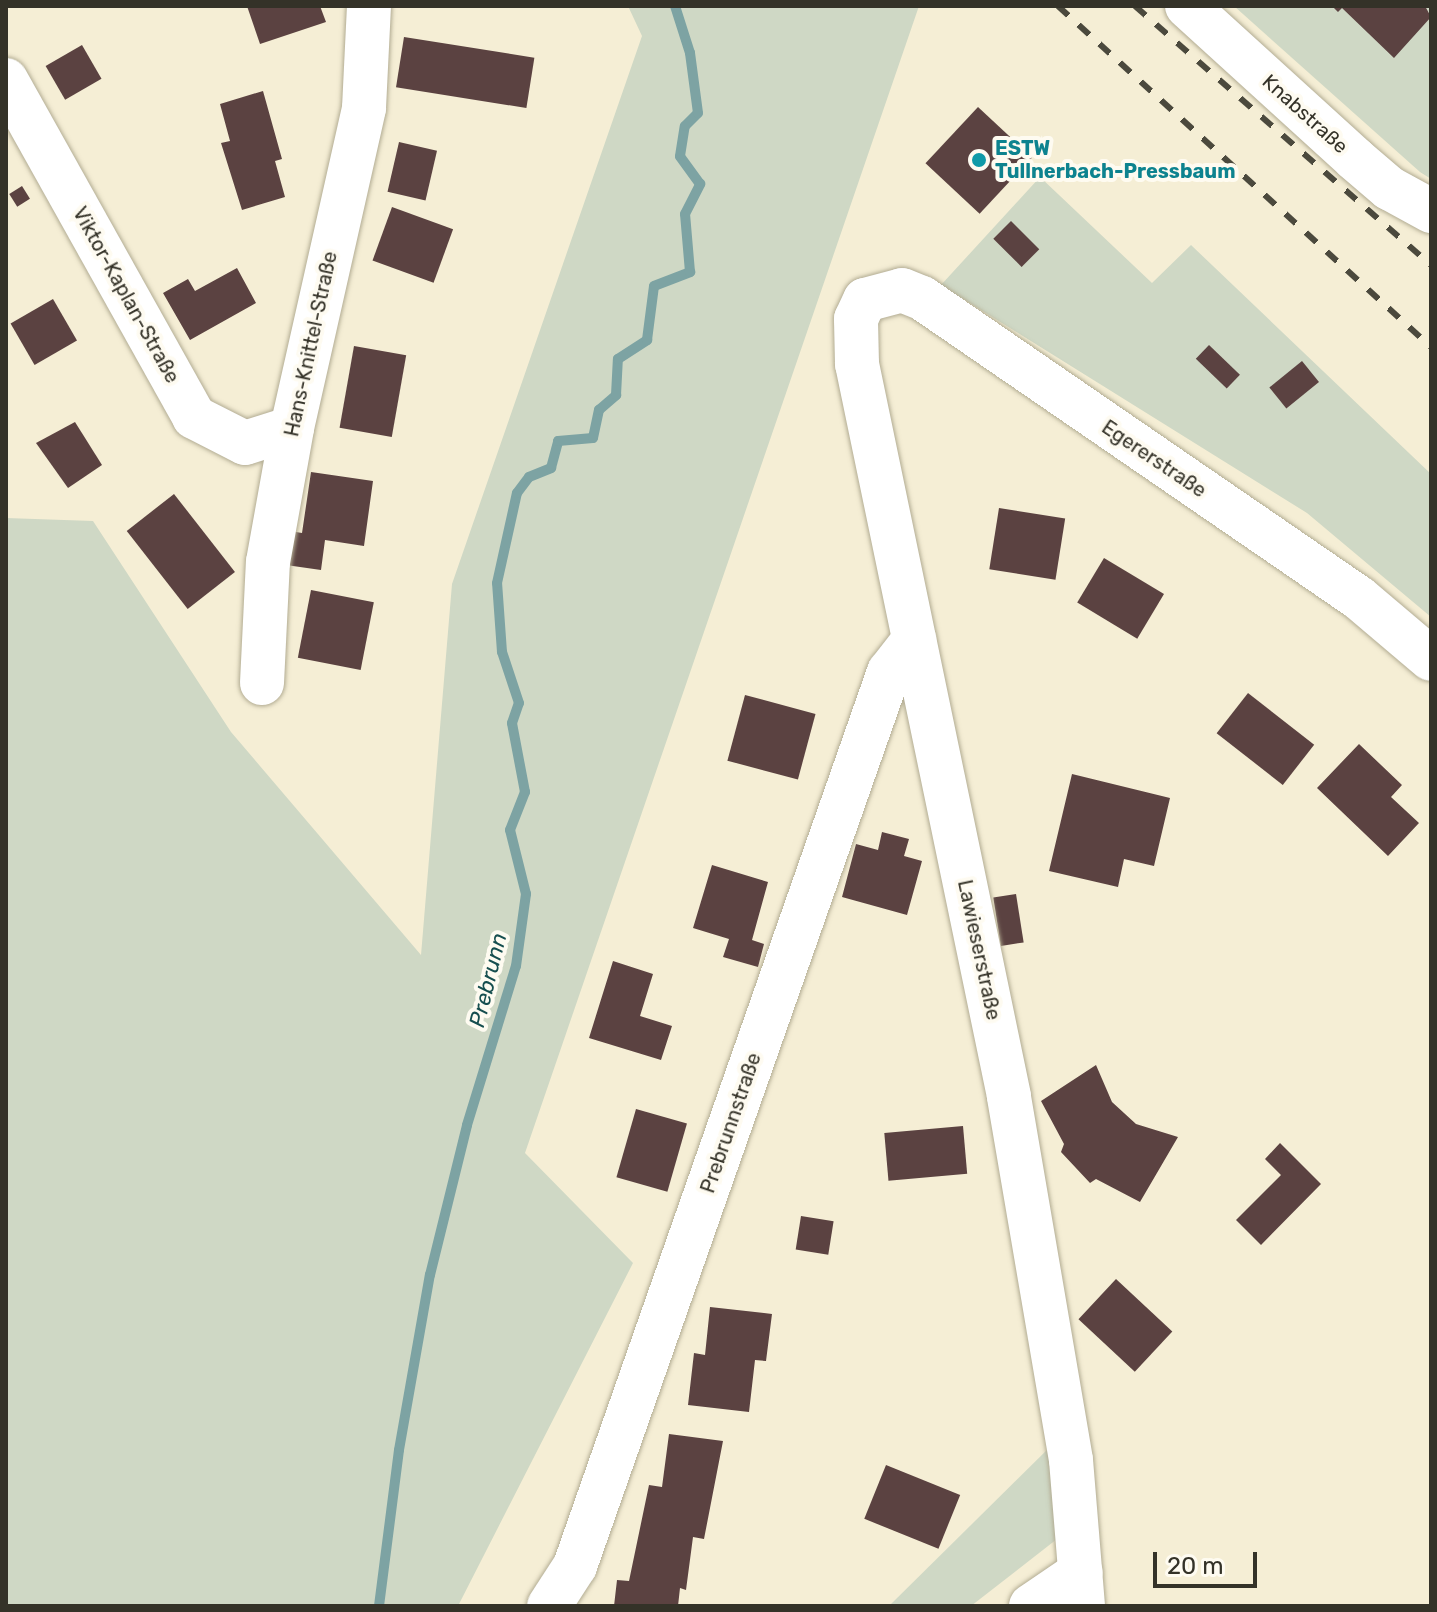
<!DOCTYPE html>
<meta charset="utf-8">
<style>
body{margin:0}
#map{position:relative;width:1437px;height:1612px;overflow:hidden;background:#f5eed5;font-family:Rubik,sans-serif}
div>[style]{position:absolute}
.green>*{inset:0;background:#cfd8c5}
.stream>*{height:10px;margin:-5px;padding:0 5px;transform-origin:5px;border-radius:5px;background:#7da3a3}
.building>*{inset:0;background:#5b4241;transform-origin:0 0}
.roads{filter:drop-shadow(0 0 2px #b2ac93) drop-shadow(0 0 2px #b2ac93)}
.minor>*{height:44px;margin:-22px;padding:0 22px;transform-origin:22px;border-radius:22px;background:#fff}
.rail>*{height:6px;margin-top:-3px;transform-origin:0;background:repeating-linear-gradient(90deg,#4b493d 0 14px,transparent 0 28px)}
.dots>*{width:22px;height:22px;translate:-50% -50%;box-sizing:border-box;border:4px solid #fefbf1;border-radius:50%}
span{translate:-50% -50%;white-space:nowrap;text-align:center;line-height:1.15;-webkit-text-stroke:8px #fefbf1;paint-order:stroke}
.street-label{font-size:20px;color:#343228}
.culture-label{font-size:20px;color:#0d838f;font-weight:700}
.left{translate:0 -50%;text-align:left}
.water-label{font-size:22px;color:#164e4f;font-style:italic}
.frame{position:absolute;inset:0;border:8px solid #343228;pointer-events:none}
.scale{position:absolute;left:1153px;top:1552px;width:104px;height:36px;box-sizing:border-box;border:4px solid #343228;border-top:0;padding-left:10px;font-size:24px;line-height:28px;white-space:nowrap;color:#343228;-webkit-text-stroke:6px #fefbf1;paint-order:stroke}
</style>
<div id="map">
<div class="green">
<div style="clip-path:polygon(628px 6px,919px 6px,525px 1153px,633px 1263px,458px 1606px,6px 1606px,6px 518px,93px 521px,231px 732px,421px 955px,452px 584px,642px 36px)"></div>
<div style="clip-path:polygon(1234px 6px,1431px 6px,1431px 179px,1420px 172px)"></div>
<div style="clip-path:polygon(1040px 177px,1152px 283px,1191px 245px,1431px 474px,1431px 617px,1307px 513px,941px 285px)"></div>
<div style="clip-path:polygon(1056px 1441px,1066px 1532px,971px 1606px,889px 1606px)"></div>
</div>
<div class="stream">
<div style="left:379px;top:1606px;width:157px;rotate:-82.7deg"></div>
<div style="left:399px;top:1450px;width:178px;rotate:-80deg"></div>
<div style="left:430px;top:1275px;width:154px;rotate:-76.1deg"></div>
<div style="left:467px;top:1125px;width:166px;rotate:-72.9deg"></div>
<div style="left:516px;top:966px;width:73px;rotate:-82.1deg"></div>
<div style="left:526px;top:894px;width:66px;rotate:-104deg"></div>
<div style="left:510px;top:830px;width:41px;rotate:-68.5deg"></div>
<div style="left:525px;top:792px;width:70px;rotate:-100.7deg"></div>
<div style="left:512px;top:723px;width:21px;rotate:-71deg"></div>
<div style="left:519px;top:703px;width:54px;rotate:-108.4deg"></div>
<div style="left:502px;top:652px;width:69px;rotate:-94.1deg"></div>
<div style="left:497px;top:583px;width:92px;rotate:-77.5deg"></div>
<div style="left:517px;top:493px;width:20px;rotate:-53deg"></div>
<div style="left:529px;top:477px;width:24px;rotate:-22deg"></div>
<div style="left:551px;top:468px;width:28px;rotate:-75deg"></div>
<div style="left:558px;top:441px;width:35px;rotate:-5deg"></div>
<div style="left:593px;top:438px;width:29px;rotate:-78deg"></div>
<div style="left:599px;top:410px;width:23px;rotate:-41deg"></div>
<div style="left:616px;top:395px;width:36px;rotate:-87deg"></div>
<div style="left:618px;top:359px;width:35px;rotate:-33deg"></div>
<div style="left:647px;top:340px;width:54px;rotate:-82.6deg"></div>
<div style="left:654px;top:286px;width:39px;rotate:-21deg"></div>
<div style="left:690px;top:272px;width:58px;rotate:-94.9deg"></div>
<div style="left:685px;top:214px;width:34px;rotate:-63deg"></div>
<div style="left:700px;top:184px;width:34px;rotate:-126deg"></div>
<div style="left:680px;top:156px;width:30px;rotate:-81deg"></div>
<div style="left:685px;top:126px;width:18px;rotate:-45deg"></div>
<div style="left:698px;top:113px;width:61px;rotate:-97.6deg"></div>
<div style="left:690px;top:53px;width:49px;rotate:-107.7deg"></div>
</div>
<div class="building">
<div style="clip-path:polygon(247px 6px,320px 6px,326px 22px,260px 44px)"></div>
<div style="clip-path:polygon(1332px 6px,1425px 6px,1431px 17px,1394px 58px,1342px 8px,1338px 12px)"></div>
<div style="left:404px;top:37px;width:132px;height:51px;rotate:9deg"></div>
<div style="left:82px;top:45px;width:39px;height:42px;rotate:60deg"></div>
<div style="clip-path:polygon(263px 91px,282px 159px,275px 161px,285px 197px,242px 210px,221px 143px,230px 141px,220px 104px)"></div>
<div style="left:978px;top:107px;width:74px;height:77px;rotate:43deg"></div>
<div style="left:399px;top:142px;width:39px;height:51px;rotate:13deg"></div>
<div style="left:22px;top:186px;width:15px;height:15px;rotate:58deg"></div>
<div style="left:392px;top:207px;width:65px;height:57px;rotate:20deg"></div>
<div style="left:1011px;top:221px;width:40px;height:25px;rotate:45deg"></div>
<div style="clip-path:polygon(237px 268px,256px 303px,190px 340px,163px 293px,188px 279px,195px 291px)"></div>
<div style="left:53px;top:299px;width:48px;height:49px;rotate:60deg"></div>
<div style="left:1209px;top:345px;width:43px;height:19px;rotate:44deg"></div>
<div style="left:354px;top:346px;width:53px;height:83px;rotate:10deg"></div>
<div style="left:1302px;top:361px;width:27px;height:42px;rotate:51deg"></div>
<div style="clip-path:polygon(75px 422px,102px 465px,68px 488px,36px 443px)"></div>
<div style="clip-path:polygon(311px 472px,373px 481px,364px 546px,325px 540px,321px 570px,286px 565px,290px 531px,302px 533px)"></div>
<div style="left:174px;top:494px;width:99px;height:60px;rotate:52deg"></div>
<div style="left:999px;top:508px;width:67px;height:62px;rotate:9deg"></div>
<div style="left:1104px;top:558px;width:70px;height:52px;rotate:31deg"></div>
<div style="left:311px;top:590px;width:64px;height:69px;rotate:11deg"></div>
<div style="left:1248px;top:693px;width:84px;height:51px;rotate:38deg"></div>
<div style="left:745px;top:695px;width:73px;height:68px;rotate:15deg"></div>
<div style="clip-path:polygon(1359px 744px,1402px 785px,1391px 797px,1419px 823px,1388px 856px,1317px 788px)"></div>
<div style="clip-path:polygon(1072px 774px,1170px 798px,1154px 866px,1124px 859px,1118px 887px,1049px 871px)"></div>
<div style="clip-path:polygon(882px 832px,909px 839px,904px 856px,922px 861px,907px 915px,842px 897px,856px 844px,878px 850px)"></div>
<div style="clip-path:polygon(712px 865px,768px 882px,752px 940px,764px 944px,758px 967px,723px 957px,729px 939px,693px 928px)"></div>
<div style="left:1016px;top:894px;width:49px;height:23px;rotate:81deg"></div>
<div style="clip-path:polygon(613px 961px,653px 974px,640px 1016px,672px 1026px,661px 1060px,589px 1038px)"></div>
<div style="clip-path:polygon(1096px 1065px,1112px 1102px,1136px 1124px,1178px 1137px,1140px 1202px,1096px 1179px,1090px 1183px,1061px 1152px,1064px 1144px,1041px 1101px)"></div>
<div style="left:636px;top:1109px;width:53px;height:71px;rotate:16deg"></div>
<div style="left:963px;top:1126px;width:48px;height:79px;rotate:85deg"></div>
<div style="clip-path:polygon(1280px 1143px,1321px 1184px,1261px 1245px,1236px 1220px,1281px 1175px,1265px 1159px)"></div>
<div style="left:801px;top:1216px;width:33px;height:34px;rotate:9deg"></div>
<div style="left:1116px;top:1279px;width:77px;height:55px;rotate:43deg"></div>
<div style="clip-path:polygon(710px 1307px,772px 1314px,766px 1361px,755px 1360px,749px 1412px,688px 1405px,694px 1353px,705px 1355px)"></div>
<div style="clip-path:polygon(669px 1434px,723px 1441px,704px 1539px,693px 1537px,686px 1590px,680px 1588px,678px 1606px,614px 1606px,617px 1580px,629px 1581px,649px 1485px,662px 1487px)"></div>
<div style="left:886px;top:1465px;width:80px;height:58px;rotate:22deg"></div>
</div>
<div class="roads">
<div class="minor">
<div style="left:1187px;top:6px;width:227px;rotate:42.3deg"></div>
<div style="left:1355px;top:159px;width:45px;rotate:40.5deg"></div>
<div style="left:1389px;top:188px;width:48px;rotate:28.7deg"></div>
<div style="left:6px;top:80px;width:386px;rotate:60.8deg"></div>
<div style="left:194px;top:417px;width:57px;rotate:27deg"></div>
<div style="left:245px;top:443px;width:49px;rotate:-17.7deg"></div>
<div style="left:262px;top:683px;width:121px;rotate:-87.2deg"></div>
<div style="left:268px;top:562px;width:136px;rotate:-79.8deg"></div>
<div style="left:292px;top:428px;width:328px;rotate:-77.3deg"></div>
<div style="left:364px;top:108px;width:102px;rotate:-87.2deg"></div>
<div style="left:549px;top:1606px;width:48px;rotate:-57deg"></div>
<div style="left:575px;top:1566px;width:948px;rotate:-70.65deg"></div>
<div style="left:889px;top:672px;width:41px;rotate:-52deg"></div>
<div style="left:1031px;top:1606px;width:60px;rotate:-34.2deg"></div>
<div style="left:1083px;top:1606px;width:146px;rotate:-94.7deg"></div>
<div style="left:1071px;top:1460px;width:369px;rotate:-99.7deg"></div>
<div style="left:1009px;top:1096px;width:748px;rotate:-101.73deg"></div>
<div style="left:857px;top:364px;width:45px;rotate:-91.3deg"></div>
<div style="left:856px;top:319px;width:21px;rotate:-65deg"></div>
<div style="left:865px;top:300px;width:38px;rotate:-15deg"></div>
<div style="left:902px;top:290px;width:22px;rotate:22deg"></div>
<div style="left:922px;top:298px;width:530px;rotate:34.47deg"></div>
<div style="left:1359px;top:598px;width:94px;rotate:40.3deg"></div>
</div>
</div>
<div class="rail">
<div style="left:1058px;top:6px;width:505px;rotate:42.43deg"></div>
<div style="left:1135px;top:6px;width:393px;rotate:41.2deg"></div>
</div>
<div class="dots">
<div style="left:979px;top:160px;background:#0f9aa8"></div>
</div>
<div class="street-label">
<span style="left:1305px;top:114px;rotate:42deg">Knabstraße</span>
<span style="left:126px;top:295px;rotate:61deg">Viktor-Kaplan-Straße</span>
<span style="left:311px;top:344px;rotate:-78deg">Hans-Knittel-Straße</span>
<span style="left:1154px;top:459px;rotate:34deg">Egererstraße</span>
<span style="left:979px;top:950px;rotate:78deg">Lawieserstraße</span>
<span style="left:731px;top:1123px;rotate:-71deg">Prebrunnstraße</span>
</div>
<div class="culture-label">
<span class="left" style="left:995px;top:160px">ESTW<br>Tullnerbach-Pressbaum</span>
</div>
<div class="water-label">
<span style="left:488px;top:980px;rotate:-76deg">Prebrunn</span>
</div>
<div class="frame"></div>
<div class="scale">20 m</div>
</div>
